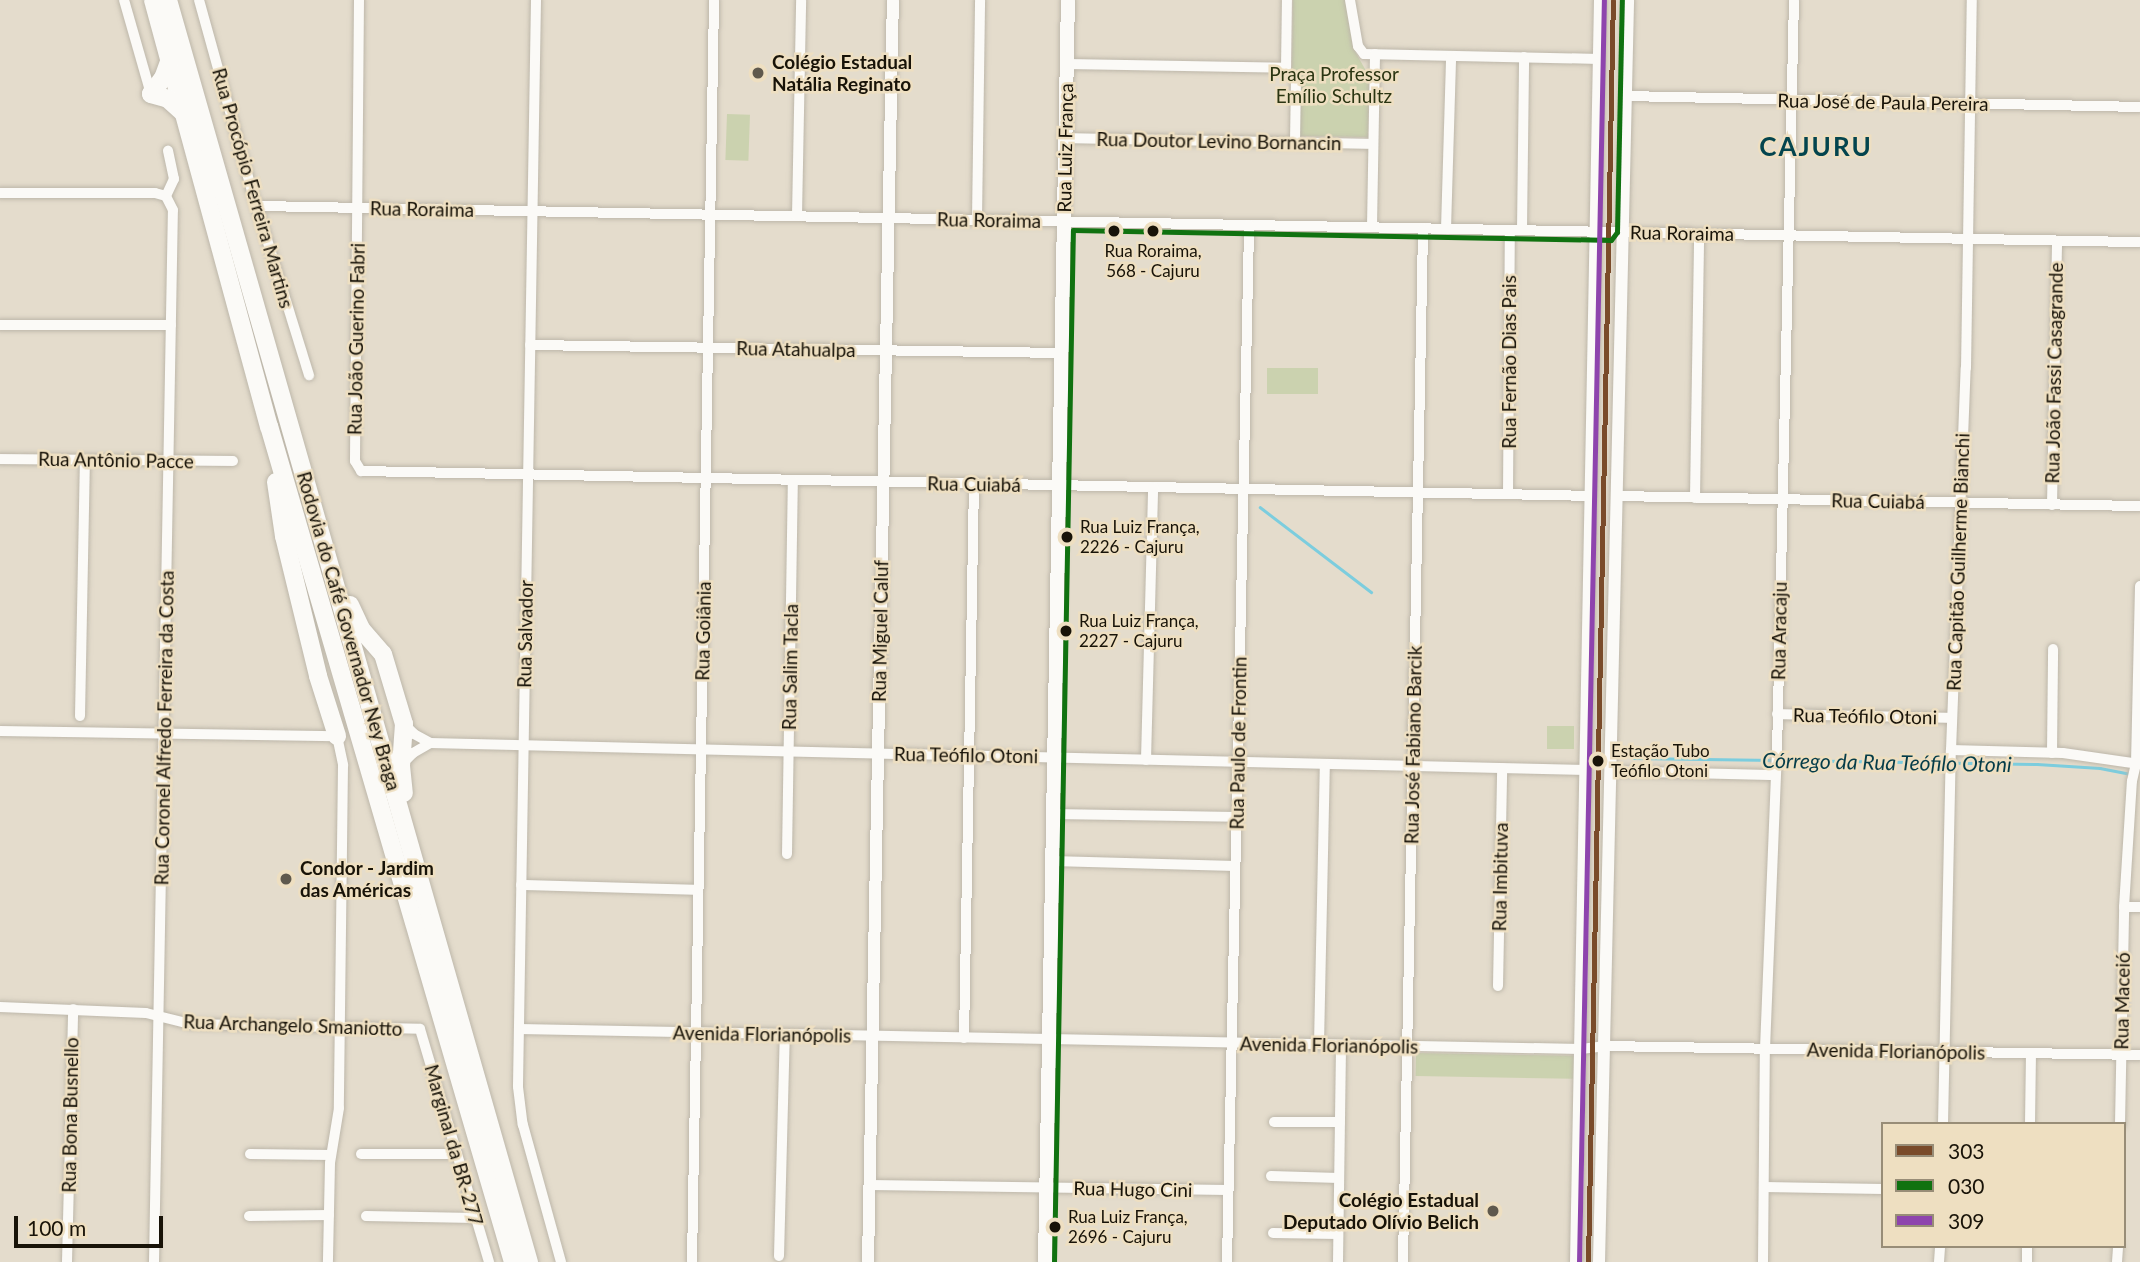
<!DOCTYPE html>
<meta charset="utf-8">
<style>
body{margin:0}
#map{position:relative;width:2140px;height:1262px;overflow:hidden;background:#e4dccc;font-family:Lato,sans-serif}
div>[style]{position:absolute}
.green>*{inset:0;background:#cbd2af;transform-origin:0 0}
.stream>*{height:2.5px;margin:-1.25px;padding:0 1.25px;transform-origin:1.25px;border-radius:1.25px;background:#7ccdde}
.roads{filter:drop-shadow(0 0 2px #bdb7aa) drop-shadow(0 0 2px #bdb7aa)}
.minor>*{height:10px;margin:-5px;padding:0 5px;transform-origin:5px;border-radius:5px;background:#fbfaf7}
.tertiary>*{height:12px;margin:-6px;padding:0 6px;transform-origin:6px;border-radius:6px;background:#fbfaf7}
.secondary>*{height:14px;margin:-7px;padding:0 7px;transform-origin:7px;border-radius:7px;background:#fbfaf7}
.motorway>*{height:18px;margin:-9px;padding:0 9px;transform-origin:9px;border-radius:9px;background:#fbfaf7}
.bus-1>*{height:5px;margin:-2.5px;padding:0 2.5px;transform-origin:2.5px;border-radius:2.5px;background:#7a4b2a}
.bus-2>*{height:5px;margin:-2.5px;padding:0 2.5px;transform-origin:2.5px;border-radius:2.5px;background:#107210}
.bus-3>*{height:5px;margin:-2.5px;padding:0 2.5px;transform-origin:2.5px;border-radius:2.5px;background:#8e44ad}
.dots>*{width:19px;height:19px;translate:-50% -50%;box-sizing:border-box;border:4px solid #eedfc1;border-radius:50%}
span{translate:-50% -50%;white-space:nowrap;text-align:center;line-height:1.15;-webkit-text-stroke:5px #eedfc1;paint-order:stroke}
.bus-label{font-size:17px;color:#181308}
.left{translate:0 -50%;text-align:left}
.poi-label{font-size:19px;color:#181308;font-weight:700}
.right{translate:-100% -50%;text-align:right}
.park-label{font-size:19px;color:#2a3512}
.street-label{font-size:19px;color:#181308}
.water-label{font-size:21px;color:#043c49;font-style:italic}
.district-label{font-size:26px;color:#04454e;font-weight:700;letter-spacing:2px}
.legend{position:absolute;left:1881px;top:1122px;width:245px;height:126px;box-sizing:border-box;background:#eedfc1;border:2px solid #988d77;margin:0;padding:9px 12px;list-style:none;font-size:21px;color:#181308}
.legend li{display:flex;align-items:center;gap:14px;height:35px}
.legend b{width:35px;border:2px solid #988d77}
.scale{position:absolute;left:14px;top:1216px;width:149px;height:32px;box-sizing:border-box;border:4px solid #181308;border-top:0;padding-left:9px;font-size:21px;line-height:24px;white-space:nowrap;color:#181308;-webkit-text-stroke:5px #eedfc1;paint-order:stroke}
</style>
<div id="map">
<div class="green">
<div style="clip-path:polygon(1293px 0,1345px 0,1353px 48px,1369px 76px,1368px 137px,1300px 136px,1300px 75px,1292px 68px)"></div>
<div style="left:727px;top:114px;width:23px;height:46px;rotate:2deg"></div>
<div style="left:1267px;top:368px;width:51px;height:26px"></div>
<div style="left:1547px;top:726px;width:27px;height:23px"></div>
<div style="left:1416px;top:1053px;width:158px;height:23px;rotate:1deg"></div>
</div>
<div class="stream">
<div style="left:1260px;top:507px;width:140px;rotate:37.4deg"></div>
<div style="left:1634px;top:758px;width:140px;rotate:0.8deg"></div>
<div style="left:1781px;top:760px;width:256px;rotate:0.9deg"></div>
<div style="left:2037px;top:764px;width:63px;rotate:3.6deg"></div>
<div style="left:2100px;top:768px;width:31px;rotate:11deg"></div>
</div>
<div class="roads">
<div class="minor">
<div style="left:124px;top:0;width:98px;rotate:74deg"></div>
<div style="left:199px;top:0;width:198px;rotate:74.5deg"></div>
<div style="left:252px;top:191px;width:193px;rotate:72.8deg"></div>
<div style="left:359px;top:0;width:461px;rotate:90.5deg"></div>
<div style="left:355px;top:461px;width:12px;rotate:59deg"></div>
<div style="left:361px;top:471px;width:1230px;rotate:1.16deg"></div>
<div style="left:536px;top:0;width:1087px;rotate:90.95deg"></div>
<div style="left:518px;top:1087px;width:38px;rotate:83deg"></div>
<div style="left:523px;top:1125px;width:142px;rotate:74.5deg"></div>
<div style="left:1350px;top:0;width:47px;rotate:80.1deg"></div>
<div style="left:1358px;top:46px;width:10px;rotate:53deg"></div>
<div style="left:1364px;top:54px;width:235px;rotate:1.2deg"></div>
<div style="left:1067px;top:64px;width:219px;rotate:1deg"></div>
<div style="left:1286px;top:68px;width:68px;rotate:-89.2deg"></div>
<div style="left:1625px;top:96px;width:515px;rotate:1.22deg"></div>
<div style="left:1065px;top:138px;width:308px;rotate:1.1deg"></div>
<div style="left:1295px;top:142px;width:64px;rotate:-89.1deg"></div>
<div style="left:0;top:193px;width:155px"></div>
<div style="left:155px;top:193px;width:11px;rotate:15deg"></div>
<div style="left:166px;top:196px;width:19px;rotate:-65deg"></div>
<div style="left:174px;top:179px;width:29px;rotate:-102deg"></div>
<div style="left:259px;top:206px;width:1881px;rotate:1.1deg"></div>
<div style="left:797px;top:216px;width:216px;rotate:-88.9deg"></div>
<div style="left:977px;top:220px;width:220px;rotate:-89.2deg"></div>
<div style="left:1372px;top:227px;width:173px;rotate:-89deg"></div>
<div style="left:1446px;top:229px;width:173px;rotate:-88.3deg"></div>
<div style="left:1522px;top:230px;width:173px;rotate:-89.3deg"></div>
<div style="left:0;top:325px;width:171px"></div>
<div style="left:530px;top:345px;width:531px;rotate:0.86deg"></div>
<div style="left:0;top:459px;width:233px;rotate:0.5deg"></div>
<div style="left:1508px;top:494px;width:264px;rotate:-89.6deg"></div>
<div style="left:1617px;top:496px;width:523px;rotate:1.1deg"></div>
<div style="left:1695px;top:498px;width:264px;rotate:-89.1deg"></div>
<div style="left:2052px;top:505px;width:264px;rotate:-88.9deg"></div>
<div style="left:1777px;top:714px;width:175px;rotate:1.3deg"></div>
<div style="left:80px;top:716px;width:256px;rotate:-88.9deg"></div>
<div style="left:404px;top:724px;width:14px;rotate:45deg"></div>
<div style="left:414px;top:734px;width:18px;rotate:29deg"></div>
<div style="left:430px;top:743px;width:1156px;rotate:1.34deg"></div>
<div style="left:0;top:731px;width:337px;rotate:0.9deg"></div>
<div style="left:337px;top:736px;width:30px;rotate:78deg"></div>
<div style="left:343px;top:765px;width:343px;rotate:90.7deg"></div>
<div style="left:339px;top:1108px;width:56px;rotate:99.3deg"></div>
<div style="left:330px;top:1163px;width:99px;rotate:91.2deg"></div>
<div style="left:1951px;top:750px;width:112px;rotate:1.5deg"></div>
<div style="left:2063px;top:753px;width:77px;rotate:8.2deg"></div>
<div style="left:2052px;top:753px;width:104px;rotate:-89.4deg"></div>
<div style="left:1146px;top:760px;width:273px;rotate:-88.5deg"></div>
<div style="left:403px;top:763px;width:14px;rotate:-45deg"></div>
<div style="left:413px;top:753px;width:20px;rotate:-30deg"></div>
<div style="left:1610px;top:771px;width:165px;rotate:1.4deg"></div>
<div style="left:1053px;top:814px;width:183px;rotate:0.9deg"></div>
<div style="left:787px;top:854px;width:373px;rotate:-89.1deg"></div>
<div style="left:1052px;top:861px;width:183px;rotate:1.6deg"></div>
<div style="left:521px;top:885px;width:177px;rotate:1.6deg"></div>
<div style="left:2124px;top:907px;width:16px"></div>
<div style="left:1498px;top:986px;width:218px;rotate:-88.9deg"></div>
<div style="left:0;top:1007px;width:146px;rotate:2.4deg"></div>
<div style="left:146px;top:1013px;width:45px;rotate:14deg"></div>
<div style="left:190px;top:1024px;width:230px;rotate:1.2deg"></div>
<div style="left:420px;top:1029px;width:243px;rotate:73.5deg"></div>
<div style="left:519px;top:1029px;width:1062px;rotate:1.08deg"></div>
<div style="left:1581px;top:1049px;width:23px;rotate:-7deg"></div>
<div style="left:1604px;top:1046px;width:536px;rotate:0.96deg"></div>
<div style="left:964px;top:1038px;width:554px;rotate:-88.97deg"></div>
<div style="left:1319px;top:1044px;width:280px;rotate:-88.8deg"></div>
<div style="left:1274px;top:1122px;width:66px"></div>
<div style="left:1943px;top:1124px;width:374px;rotate:-88.8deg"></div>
<div style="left:1951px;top:750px;width:382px;rotate:-87.8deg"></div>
<div style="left:1966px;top:368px;width:368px;rotate:-89.1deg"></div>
<div style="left:2030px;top:1124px;width:71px;rotate:-89.2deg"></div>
<div style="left:2120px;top:1124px;width:217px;rotate:-88.9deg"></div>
<div style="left:2124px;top:907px;width:126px;rotate:-86.4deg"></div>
<div style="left:2132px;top:781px;width:18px;rotate:-77deg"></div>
<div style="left:2136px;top:763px;width:177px;rotate:-88.7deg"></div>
<div style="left:250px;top:1154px;width:81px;rotate:0.7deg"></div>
<div style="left:361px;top:1154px;width:96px"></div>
<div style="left:1271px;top:1176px;width:68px;rotate:1.7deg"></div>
<div style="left:870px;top:1185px;width:358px;rotate:0.8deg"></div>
<div style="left:1764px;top:1187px;width:119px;rotate:1deg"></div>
<div style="left:249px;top:1216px;width:80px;rotate:-0.7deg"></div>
<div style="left:366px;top:1216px;width:109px;rotate:1.1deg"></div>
<div style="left:1273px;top:1233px;width:65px;rotate:0.9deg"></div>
<div style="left:779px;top:1256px;width:222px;rotate:-88.5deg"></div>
<div style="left:67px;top:1262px;width:253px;rotate:-88.6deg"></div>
<div style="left:154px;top:1262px;width:1052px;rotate:-88.97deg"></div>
<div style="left:173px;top:210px;width:16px;rotate:-117deg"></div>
<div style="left:692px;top:1262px;width:1262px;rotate:-89deg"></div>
<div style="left:1227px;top:1262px;width:1037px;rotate:-88.78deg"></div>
<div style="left:1338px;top:1262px;width:217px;rotate:-89.2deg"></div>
<div style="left:1403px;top:1262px;width:1034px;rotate:-88.89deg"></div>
<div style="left:1763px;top:1262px;width:213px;rotate:-89.5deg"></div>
<div style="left:1765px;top:1049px;width:296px;rotate:-87.7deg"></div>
<div style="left:1777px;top:753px;width:753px;rotate:-88.71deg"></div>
<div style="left:1939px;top:1262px;width:16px;rotate:-86deg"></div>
<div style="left:2027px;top:1262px;width:16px;rotate:-90deg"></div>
<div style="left:2117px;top:1262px;width:16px;rotate:-86deg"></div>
</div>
<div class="tertiary">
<div style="left:868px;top:1262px;width:1262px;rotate:-88.87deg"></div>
<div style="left:1576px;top:1262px;width:1262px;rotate:-88.91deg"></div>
<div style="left:1599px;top:1262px;width:1262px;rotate:-88.68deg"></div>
</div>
<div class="secondary">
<div style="left:1045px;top:1262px;width:1262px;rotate:-88.96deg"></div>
</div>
<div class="motorway">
<div style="left:153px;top:0;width:442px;rotate:74.8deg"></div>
<div style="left:269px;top:426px;width:871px;rotate:73.73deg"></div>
<div style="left:168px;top:0;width:1313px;rotate:74.04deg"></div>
<div style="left:170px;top:59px;width:20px;rotate:110deg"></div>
<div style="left:163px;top:78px;width:20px;rotate:127deg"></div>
<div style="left:151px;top:94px;width:18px;rotate:16deg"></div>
<div style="left:168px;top:99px;width:25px;rotate:42deg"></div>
<div style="left:276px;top:482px;width:55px;rotate:81.6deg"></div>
<div style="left:284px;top:536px;width:144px;rotate:76.3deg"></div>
<div style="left:318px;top:676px;width:63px;rotate:72.4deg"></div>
<div style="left:350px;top:605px;width:26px;rotate:65deg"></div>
<div style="left:361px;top:629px;width:33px;rotate:49deg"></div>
<div style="left:383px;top:654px;width:73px;rotate:73.3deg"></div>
<div style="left:404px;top:724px;width:42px;rotate:94.1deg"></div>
<div style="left:401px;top:766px;width:27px;rotate:84deg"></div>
</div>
</div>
<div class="bus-1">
<div style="left:1588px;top:1262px;width:1262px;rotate:-88.87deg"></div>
</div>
<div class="bus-2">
<div style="left:1054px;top:1262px;width:1032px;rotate:-88.95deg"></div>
<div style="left:1073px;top:230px;width:538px;rotate:1.06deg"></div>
<div style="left:1611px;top:240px;width:10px;rotate:-53deg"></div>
<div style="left:1617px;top:232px;width:232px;rotate:-88.8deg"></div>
</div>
<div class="bus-3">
<div style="left:1579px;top:1262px;width:1262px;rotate:-88.87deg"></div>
</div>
<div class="dots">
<div style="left:758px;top:73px;background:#5f594d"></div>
<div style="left:1114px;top:231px;background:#181308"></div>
<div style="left:1153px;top:231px;background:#181308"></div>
<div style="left:1067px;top:537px;background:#181308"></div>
<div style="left:1066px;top:631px;background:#181308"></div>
<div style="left:1598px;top:761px;background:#181308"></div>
<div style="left:286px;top:879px;background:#5f594d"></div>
<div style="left:1493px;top:1211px;background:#5f594d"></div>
<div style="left:1055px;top:1227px;background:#181308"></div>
</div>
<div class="bus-label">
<span style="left:1153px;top:261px">Rua Roraima,<br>568 - Cajuru</span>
<span class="left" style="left:1080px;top:537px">Rua Luiz França,<br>2226 - Cajuru</span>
<span class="left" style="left:1079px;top:631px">Rua Luiz França,<br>2227 - Cajuru</span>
<span class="left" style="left:1611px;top:761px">Estação Tubo<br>Teófilo Otoni</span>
<span class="left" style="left:1068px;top:1227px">Rua Luiz França,<br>2696 - Cajuru</span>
</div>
<div class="poi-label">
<span class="left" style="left:772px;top:73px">Colégio Estadual<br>Natália Reginato</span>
<span class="left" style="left:300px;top:879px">Condor - Jardim<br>das Américas</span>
<span class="right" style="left:1479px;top:1211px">Colégio Estadual<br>Deputado Olívio Belich</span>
</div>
<div class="park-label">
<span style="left:1334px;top:85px">Praça Professor<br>Emílio Schultz</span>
</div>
<div class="street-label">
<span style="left:1883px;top:102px;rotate:1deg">Rua José de Paula Pereira</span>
<span style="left:1219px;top:141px;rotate:1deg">Rua Doutor Levino Bornancin</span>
<span style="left:1065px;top:148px;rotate:-89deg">Rua Luiz França</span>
<span style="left:253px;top:188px;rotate:74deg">Rua Procópio Ferreira Martins</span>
<span style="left:422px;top:209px;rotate:1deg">Rua Roraima</span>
<span style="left:989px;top:220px;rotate:1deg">Rua Roraima</span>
<span style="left:1682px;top:233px;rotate:1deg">Rua Roraima</span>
<span style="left:356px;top:339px;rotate:-89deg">Rua João Guerino Fabri</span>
<span style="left:796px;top:349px;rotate:1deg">Rua Atahualpa</span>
<span style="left:1509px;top:362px;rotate:-90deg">Rua Fernão Dias Pais</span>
<span style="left:2054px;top:373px;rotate:-89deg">Rua João Fassi Casagrande</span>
<span style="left:116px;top:460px;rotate:1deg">Rua Antônio Pacce</span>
<span style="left:974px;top:484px;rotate:1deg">Rua Cuiabá</span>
<span style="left:1878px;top:501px;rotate:1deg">Rua Cuiabá</span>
<span style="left:1958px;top:562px;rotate:-88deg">Rua Capitão Guilherme Bianchi</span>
<span style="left:349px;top:631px;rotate:74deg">Rodovia do Café Governador Ney Braga</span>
<span style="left:703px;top:631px;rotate:-89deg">Rua Goiânia</span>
<span style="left:880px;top:631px;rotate:-89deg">Rua Miguel Caluf</span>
<span style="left:1779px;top:631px;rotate:-89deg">Rua Aracaju</span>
<span style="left:525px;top:634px;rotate:-89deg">Rua Salvador</span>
<span style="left:790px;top:667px;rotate:-89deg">Rua Salim Tacla</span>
<span style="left:1865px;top:716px;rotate:1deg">Rua Teófilo Otoni</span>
<span style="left:164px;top:728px;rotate:-89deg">Rua Coronel Alfredo Ferreira da Costa</span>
<span style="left:1238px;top:743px;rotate:-89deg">Rua Paulo de Frontin</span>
<span style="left:1413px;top:745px;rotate:-89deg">Rua José Fabiano Barcik</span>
<span style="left:966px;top:755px;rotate:1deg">Rua Teófilo Otoni</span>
<span style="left:1500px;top:877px;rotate:-89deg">Rua Imbituva</span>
<span style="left:2122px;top:1001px;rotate:-89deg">Rua Maceió</span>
<span style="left:293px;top:1025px;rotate:2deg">Rua Archangelo Smaniotto</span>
<span style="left:762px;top:1034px;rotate:1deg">Avenida Florianópolis</span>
<span style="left:1329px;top:1045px;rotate:1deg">Avenida Florianópolis</span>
<span style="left:1896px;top:1051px;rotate:1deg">Avenida Florianópolis</span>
<span style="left:70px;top:1115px;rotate:-89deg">Rua Bona Busnello</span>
<span style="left:454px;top:1145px;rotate:74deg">Marginal da BR-277</span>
<span style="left:1133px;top:1189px;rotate:1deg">Rua Hugo Cini</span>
</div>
<div class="water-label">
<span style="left:1887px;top:762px;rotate:1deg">Córrego da Rua Teófilo Otoni</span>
</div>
<div class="district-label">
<span style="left:1816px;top:147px">CAJURU</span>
</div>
<ul class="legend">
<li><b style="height:9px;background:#7a4b2a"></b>303</li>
<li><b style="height:9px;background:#107210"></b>030</li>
<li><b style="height:9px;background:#8e44ad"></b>309</li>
</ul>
<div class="scale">100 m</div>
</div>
